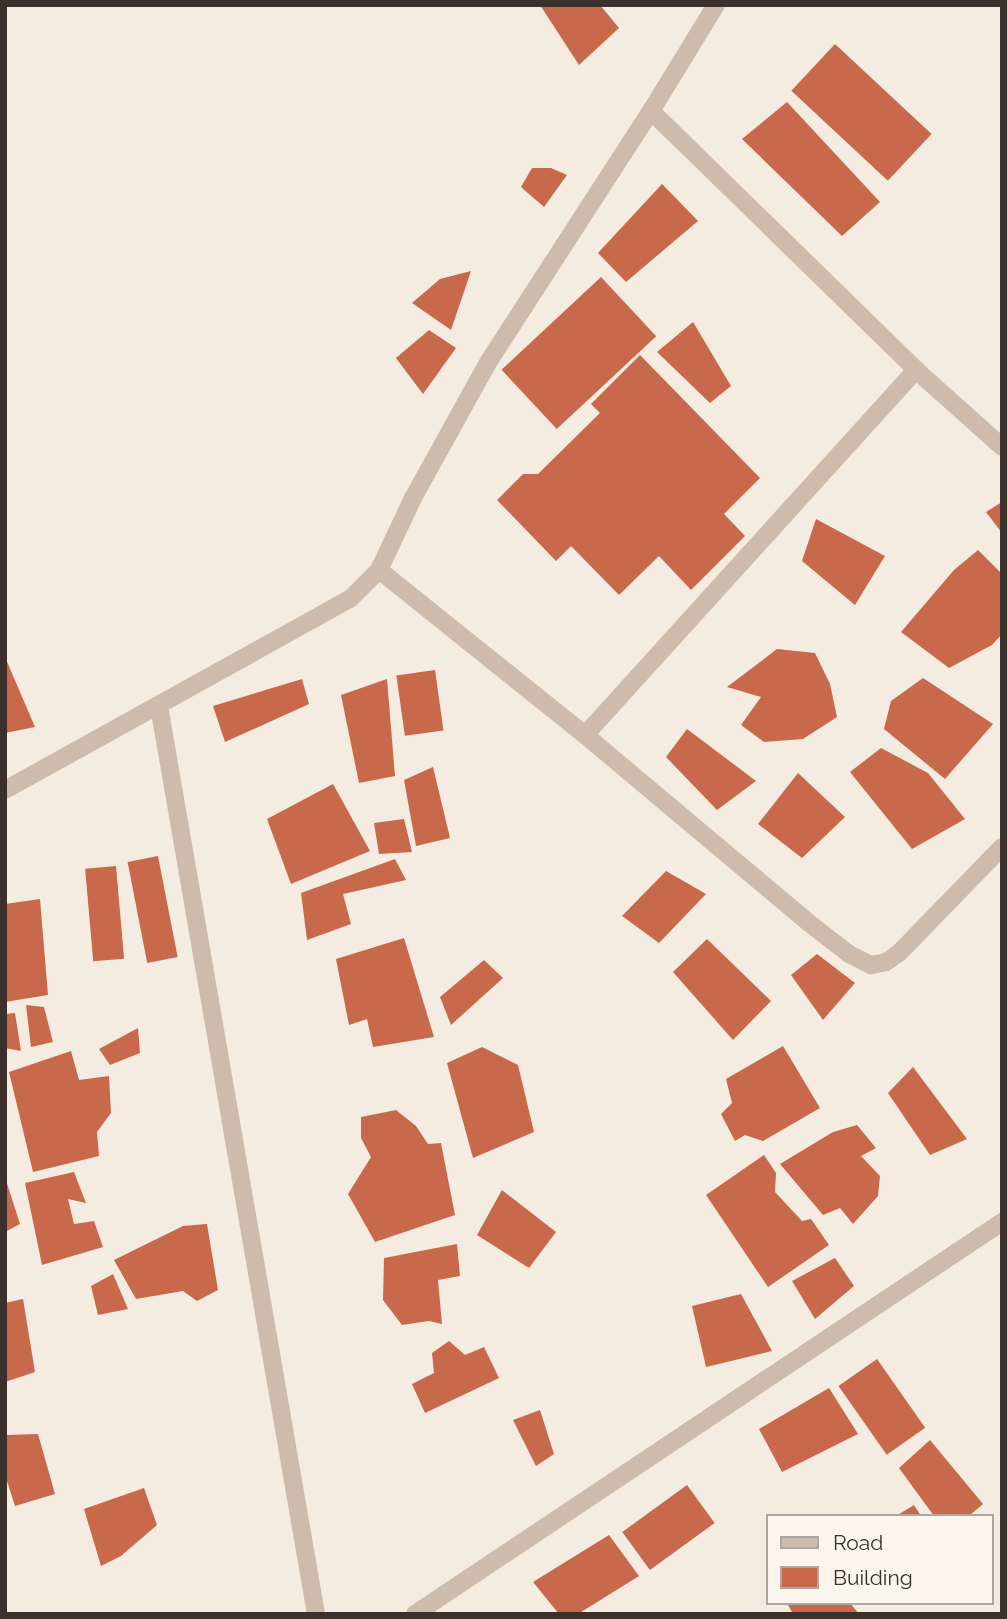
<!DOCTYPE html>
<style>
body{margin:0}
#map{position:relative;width:1007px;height:1619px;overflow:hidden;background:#f4ebe1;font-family:Raleway,sans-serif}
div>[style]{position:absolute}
.building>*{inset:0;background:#c8694b;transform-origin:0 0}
.minor>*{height:18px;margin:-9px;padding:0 9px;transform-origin:9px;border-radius:9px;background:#cdbbac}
span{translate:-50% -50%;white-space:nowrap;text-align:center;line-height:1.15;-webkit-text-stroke:6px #fbf5ee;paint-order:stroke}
.frame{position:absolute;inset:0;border:7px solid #3b302b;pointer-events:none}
.legend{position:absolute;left:766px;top:1514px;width:228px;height:91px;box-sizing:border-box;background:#fbf5ee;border:2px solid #aea6a0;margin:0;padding:9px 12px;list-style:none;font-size:21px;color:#3b302b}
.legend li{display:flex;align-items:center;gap:14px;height:35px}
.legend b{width:35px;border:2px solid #aea6a0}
</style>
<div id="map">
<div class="building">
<div style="clip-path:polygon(540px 5px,600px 5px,619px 28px,579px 65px)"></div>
<div style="left:835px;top:44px;width:132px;height:64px;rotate:43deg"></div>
<div style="clip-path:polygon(787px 102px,880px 202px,842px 236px,742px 139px)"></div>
<div style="clip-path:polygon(532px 168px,551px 168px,567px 175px,544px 207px,521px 187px)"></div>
<div style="clip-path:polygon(662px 184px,698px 221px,626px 282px,598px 253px)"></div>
<div style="clip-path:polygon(471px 271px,451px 330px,412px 303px,440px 279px)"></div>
<div style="left:601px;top:277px;width:81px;height:136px;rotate:47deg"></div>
<div style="clip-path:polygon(693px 322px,731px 386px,710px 403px,657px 352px)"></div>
<div style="clip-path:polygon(429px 330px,456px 348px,423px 394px,396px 358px)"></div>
<div style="clip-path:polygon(640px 355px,760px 478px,724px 514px,745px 536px,691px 590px,659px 556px,619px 595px,571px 546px,556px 561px,497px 500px,523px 474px,538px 474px,600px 413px,591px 404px)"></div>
<div style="clip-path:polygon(1002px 502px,1002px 533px,986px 512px)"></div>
<div style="clip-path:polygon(816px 519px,885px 556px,855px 605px,802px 561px)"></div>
<div style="clip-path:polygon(978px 550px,1002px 574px,1002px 634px,992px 645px,949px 668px,901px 632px,954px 570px)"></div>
<div style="clip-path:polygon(777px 649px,815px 653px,830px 684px,837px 717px,803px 739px,764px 742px,741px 725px,761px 697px,727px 687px)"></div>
<div style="clip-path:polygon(5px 657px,35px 727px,5px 733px)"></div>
<div style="left:435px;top:670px;width:61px;height:39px;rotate:82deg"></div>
<div style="clip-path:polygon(923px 678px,993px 724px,945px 779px,884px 729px,891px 701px)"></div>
<div style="clip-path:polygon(302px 679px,309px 704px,225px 742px,213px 706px)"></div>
<div style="clip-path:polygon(387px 679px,395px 776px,359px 783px,341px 695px)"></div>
<div style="clip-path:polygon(687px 729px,756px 781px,717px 810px,666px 757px)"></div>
<div style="clip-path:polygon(881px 748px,928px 773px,965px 819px,912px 849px,850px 772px)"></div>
<div style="clip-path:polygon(433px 767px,450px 838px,416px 846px,404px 780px)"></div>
<div style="clip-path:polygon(798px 773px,845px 817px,802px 858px,758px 824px)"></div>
<div style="clip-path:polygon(333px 784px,370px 851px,291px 884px,267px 819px)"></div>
<div style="clip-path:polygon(404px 819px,412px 852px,379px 854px,374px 823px)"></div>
<div style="left:158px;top:856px;width:103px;height:31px;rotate:79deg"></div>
<div style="clip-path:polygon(395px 859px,406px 880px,343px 894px,351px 924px,307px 940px,301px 893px)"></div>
<div style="left:116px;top:866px;width:93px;height:31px;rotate:85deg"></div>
<div style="clip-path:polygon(666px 871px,706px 894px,659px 943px,622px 916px)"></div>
<div style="clip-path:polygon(40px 899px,48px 995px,5px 1002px,5px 904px)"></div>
<div style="clip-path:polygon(404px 938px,434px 1037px,373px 1047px,367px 1019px,349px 1025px,336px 959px)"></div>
<div style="clip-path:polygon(707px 939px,771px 1001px,733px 1040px,673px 972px)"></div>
<div style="clip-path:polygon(817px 954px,855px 983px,823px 1020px,791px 975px)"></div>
<div style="clip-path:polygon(484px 960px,503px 978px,451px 1025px,440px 997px)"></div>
<div style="clip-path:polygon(26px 1005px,44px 1007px,53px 1042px,31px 1047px)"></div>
<div style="clip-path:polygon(15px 1013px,21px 1051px,5px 1048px,5px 1014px)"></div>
<div style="clip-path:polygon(138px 1028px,140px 1053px,110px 1065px,99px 1049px)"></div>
<div style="clip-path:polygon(783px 1046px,820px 1108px,763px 1141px,745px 1135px,735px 1141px,721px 1114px,732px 1103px,726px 1079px)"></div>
<div style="clip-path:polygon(482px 1047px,518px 1065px,534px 1132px,473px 1158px,447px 1063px)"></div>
<div style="clip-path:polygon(71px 1051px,79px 1080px,109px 1076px,111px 1113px,97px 1132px,99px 1156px,33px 1172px,9px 1072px)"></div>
<div style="clip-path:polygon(913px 1067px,967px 1139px,930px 1155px,888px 1093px)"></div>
<div style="clip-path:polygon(396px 1110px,416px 1126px,428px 1144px,441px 1143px,455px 1215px,375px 1242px,348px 1194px,371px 1157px,361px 1138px,361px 1117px)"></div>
<div style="clip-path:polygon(857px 1125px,876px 1148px,861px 1156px,880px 1176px,878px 1196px,853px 1224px,840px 1208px,823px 1215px,780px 1164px,833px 1132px)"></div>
<div style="clip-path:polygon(764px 1155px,776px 1173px,775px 1192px,802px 1221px,811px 1219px,829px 1245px,768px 1287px,706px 1195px)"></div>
<div style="clip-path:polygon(74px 1172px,86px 1203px,68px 1199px,74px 1224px,94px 1221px,103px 1247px,42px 1265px,25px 1183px)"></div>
<div style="clip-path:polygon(5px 1177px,20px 1224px,5px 1232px)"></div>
<div style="clip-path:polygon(502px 1190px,556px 1232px,529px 1268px,477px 1235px)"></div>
<div style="clip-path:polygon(207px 1224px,218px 1290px,197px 1301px,183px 1291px,136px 1299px,114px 1260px,183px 1226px)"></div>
<div style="clip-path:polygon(457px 1244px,460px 1276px,438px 1280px,442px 1324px,429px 1321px,402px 1325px,383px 1300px,384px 1258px)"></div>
<div style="clip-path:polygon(835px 1258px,854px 1286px,815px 1319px,792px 1281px)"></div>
<div style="clip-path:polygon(113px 1274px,128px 1309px,98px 1315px,91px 1286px)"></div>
<div style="clip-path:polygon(741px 1294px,772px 1351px,706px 1367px,692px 1306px)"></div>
<div style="clip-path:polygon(23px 1299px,35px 1372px,5px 1382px,5px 1303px)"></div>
<div style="clip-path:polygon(449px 1341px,465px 1355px,484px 1347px,499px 1378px,425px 1413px,412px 1384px,434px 1373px,432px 1353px)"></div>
<div style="left:877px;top:1359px;width:84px;height:47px;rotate:55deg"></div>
<div style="clip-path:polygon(829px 1388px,858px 1434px,782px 1472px,759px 1429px)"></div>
<div style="clip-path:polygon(540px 1410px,554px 1454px,536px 1466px,513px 1420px)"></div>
<div style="clip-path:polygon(38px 1434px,55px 1494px,15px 1506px,5px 1475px,5px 1435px)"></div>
<div style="clip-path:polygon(930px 1440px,983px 1504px,969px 1516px,934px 1516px,899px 1468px)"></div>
<div style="left:687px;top:1485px;width:47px;height:80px;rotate:54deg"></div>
<div style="clip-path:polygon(144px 1488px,157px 1525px,121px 1556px,101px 1566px,84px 1509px)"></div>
<div style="clip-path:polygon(914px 1505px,921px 1516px,896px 1516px)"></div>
<div style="clip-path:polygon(609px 1535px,639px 1576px,578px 1614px,559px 1614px,533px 1582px)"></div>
<div style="clip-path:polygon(787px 1603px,850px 1603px,859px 1614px,793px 1614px)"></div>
</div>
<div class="minor">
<div style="left:651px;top:111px;width:124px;rotate:-58.5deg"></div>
<div style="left:379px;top:570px;width:80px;rotate:-64.7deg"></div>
<div style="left:413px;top:498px;width:157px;rotate:-61deg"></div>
<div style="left:489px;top:361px;width:298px;rotate:-57.1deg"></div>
<div style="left:651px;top:111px;width:371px;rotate:44.3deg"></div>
<div style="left:916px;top:370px;width:115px;rotate:41.8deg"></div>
<div style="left:159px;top:706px;width:921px;rotate:80.19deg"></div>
<div style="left:585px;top:735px;width:493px;rotate:-47.8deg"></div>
<div style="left:5px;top:790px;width:394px;rotate:-29deg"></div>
<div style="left:350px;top:599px;width:41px;rotate:-45deg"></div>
<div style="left:379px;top:570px;width:264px;rotate:38.7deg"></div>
<div style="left:585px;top:735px;width:292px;rotate:40deg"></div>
<div style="left:809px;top:923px;width:51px;rotate:37.8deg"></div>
<div style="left:849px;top:954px;width:25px;rotate:27deg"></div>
<div style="left:871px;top:965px;width:15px;rotate:-11deg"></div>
<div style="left:886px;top:962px;width:16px;rotate:-35deg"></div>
<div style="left:899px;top:953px;width:148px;rotate:-45.8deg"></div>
<div style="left:415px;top:1614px;width:706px;rotate:-33.74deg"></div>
</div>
<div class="frame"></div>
<ul class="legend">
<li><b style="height:9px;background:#cdbbac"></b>Road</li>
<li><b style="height:19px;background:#c8694b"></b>Building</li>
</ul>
</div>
